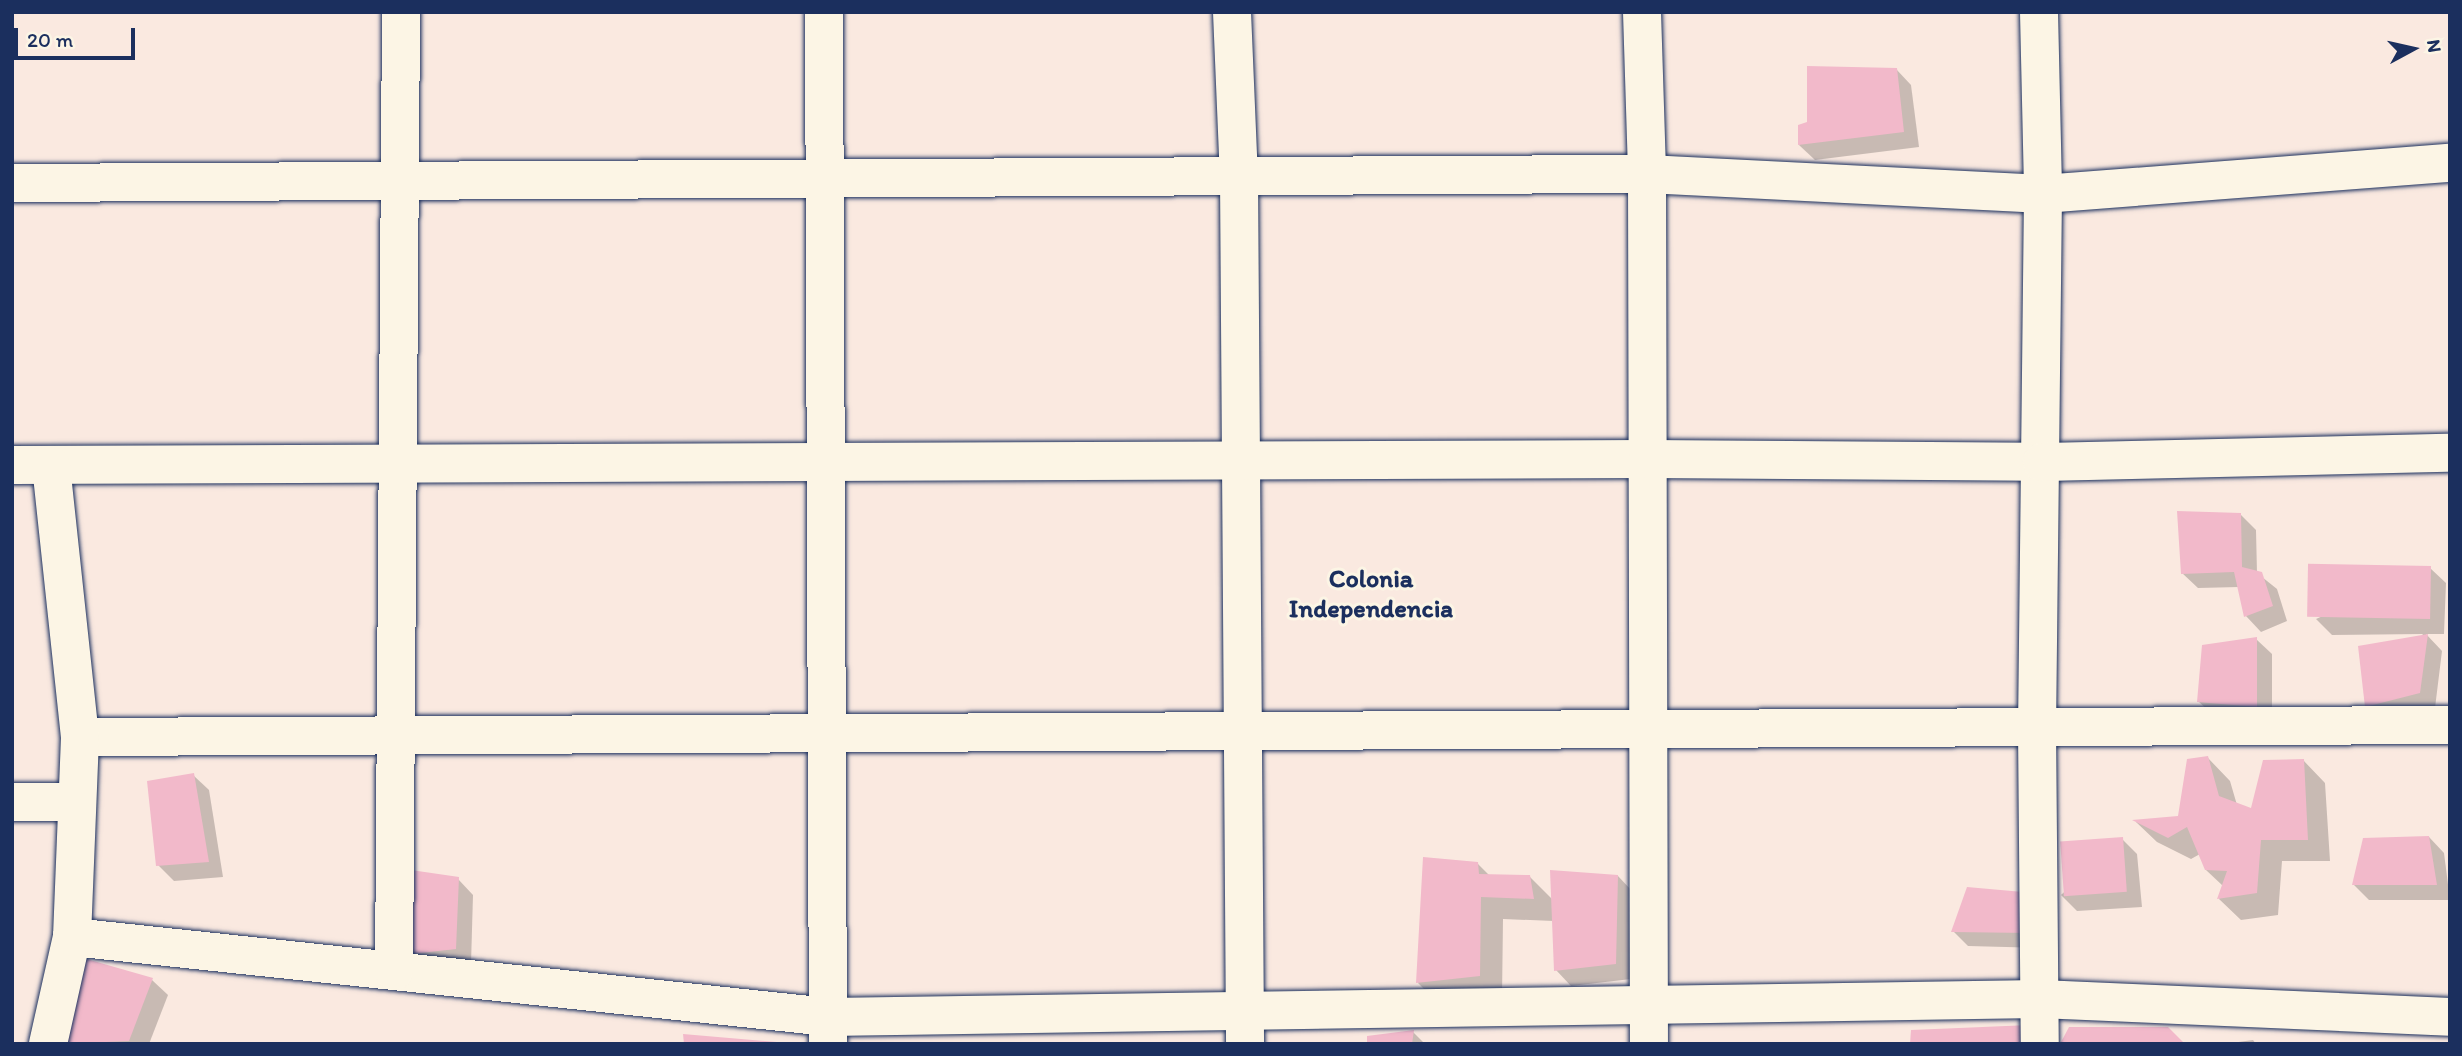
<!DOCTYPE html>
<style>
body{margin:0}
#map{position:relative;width:2462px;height:1056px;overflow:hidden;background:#fae9e0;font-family:Itim,sans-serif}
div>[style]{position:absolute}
.shadow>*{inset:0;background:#0003}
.building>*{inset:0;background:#f2b9ca;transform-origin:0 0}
.roads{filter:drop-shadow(0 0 2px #1b2f5e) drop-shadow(0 0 2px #1b2f5e)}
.minor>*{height:38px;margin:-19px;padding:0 19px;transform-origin:19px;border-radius:19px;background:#fcf5e5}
span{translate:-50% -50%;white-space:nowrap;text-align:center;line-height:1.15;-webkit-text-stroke:6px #fcf5e5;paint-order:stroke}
.neighbourhood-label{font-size:26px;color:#1b2f5e;font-weight:700}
.frame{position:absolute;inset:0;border:14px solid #1b2f5e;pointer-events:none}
.north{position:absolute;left:2378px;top:14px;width:70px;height:70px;-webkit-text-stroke:5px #fcf5e5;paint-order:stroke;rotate:82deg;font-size:19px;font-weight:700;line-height:28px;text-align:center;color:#1b2f5e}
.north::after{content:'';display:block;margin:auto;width:24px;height:32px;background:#1b2f5e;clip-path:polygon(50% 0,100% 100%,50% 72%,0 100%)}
.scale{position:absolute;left:14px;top:28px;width:121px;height:32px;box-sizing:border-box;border:4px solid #1b2f5e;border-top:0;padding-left:9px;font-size:21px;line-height:24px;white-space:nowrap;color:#1b2f5e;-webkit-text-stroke:5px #fcf5e5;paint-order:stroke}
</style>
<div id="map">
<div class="shadow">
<div style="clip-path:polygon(1896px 69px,1911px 85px,1919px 147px,1815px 160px,1799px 145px,1809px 124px)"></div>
<div style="clip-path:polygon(2240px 514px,2256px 530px,2257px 573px,2277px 589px,2287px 621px,2261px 632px,2246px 616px,2239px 587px,2198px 588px,2182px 573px)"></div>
<div style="clip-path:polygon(2430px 568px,2446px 583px,2444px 634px,2426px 634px,2442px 651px,2435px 708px,2382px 721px,2366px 706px,2423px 634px,2332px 635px,2316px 619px)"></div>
<div style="clip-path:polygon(2256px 639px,2272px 654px,2272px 721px,2214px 716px,2198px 701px)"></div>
<div style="clip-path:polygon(2208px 758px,2230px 781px,2237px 805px,2253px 810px,2303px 760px,2325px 783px,2330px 861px,2282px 861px,2278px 915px,2241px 920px,2219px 899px,2223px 886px,2206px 870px,2200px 854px,2191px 859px,2157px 842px,2136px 822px,2179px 817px)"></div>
<div style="clip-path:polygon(193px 775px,209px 790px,223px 877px,174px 881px,158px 865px)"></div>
<div style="clip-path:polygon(2429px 837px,2444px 853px,2450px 900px,2369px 900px,2354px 885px)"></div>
<div style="clip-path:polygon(2122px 839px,2137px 854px,2142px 907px,2077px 911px,2061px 895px)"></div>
<div style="clip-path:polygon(1478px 864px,1490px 876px,1529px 876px,1553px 900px,1618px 876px,1633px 892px,1631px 979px,1571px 986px,1556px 970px,1554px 921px,1503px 919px,1502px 998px,1440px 1005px,1418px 983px)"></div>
<div style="clip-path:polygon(458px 879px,473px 895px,471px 964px,405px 954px)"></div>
<div style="clip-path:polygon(1968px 889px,2044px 948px,1968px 946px,1953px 931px)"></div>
<div style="clip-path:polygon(77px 958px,152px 980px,168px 995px,149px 1044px,60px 1044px)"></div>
<div style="clip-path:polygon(1413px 1032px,1425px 1044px,1368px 1044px)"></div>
<div style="clip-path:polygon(2253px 1040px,2256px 1044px,2224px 1044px)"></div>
</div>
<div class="building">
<div style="clip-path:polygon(1807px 66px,1897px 68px,1904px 132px,1798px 145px,1798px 125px,1807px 122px)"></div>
<div style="clip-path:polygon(2177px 511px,2241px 513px,2242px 567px,2262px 572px,2273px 606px,2244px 617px,2234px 572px,2181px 574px)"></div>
<div style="left:2431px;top:566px;width:53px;height:123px;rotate:91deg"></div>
<div style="clip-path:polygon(2428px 634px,2420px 693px,2365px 707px,2358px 646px)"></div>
<div style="clip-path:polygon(2257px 637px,2257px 707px,2197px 702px,2202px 645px)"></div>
<div style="clip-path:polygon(2208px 756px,2219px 796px,2251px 808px,2263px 760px,2304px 759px,2308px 840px,2261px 840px,2257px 893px,2217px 899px,2227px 871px,2205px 870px,2187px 827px,2168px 838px,2132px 820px,2178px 816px,2187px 759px)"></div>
<div style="clip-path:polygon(194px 773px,209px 862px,156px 866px,147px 781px)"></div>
<div style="clip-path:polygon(2429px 836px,2437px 885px,2352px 885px,2363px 838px)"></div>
<div style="left:2123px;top:837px;width:55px;height:63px;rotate:86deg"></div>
<div style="clip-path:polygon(1423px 857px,1478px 862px,1479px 874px,1530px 875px,1534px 899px,1481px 897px,1480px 976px,1416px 983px)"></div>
<div style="clip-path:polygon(404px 869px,459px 877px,456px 949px,403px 955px)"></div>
<div style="clip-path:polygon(1550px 870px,1618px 875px,1616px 964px,1554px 971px)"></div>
<div style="clip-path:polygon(1967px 887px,2023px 892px,2030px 933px,1951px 932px)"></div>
<div style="clip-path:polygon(76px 956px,153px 978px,129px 1041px,60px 1044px)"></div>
<div style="clip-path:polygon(2030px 1025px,2029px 1044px,1910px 1044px,1911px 1030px)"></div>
<div style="clip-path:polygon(2069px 1027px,2168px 1027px,2185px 1044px,2060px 1044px)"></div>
<div style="clip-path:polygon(1414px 1030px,1412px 1044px,1367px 1044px,1367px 1036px)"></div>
<div style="clip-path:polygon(683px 1034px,777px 1042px,777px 1044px,684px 1044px)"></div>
</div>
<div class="roads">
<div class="minor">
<div style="left:824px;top:12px;width:1031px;rotate:89.78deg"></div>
<div style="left:1232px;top:12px;width:165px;rotate:87.6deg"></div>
<div style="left:1239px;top:177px;width:867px;rotate:89.6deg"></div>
<div style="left:1642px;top:12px;width:162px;rotate:88.2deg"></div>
<div style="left:1647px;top:174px;width:870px;rotate:89.87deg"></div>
<div style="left:2039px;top:12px;width:182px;rotate:88.7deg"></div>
<div style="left:2043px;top:194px;width:533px;rotate:90.64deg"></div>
<div style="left:2037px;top:727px;width:317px;rotate:89.5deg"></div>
<div style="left:12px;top:183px;width:1635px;rotate:-0.32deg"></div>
<div style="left:1647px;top:174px;width:397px;rotate:2.9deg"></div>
<div style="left:2043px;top:194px;width:408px;rotate:-4.4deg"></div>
<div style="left:12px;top:465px;width:1636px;rotate:-0.21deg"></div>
<div style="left:1648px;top:459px;width:394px;rotate:0.4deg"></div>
<div style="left:2042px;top:462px;width:408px;rotate:-1.3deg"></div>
<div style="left:80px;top:737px;width:2370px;rotate:-0.29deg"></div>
<div style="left:12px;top:802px;width:65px"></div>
<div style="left:72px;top:937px;width:760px;rotate:6.04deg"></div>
<div style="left:828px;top:1017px;width:1212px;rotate:-0.85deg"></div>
<div style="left:2040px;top:999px;width:410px;rotate:2.5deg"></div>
<div style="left:394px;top:971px;width:959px;rotate:-89.58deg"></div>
<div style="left:48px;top:1044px;width:110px;rotate:-77.4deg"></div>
<div style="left:72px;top:937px;width:200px;rotate:-87.7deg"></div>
<div style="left:80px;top:737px;width:273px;rotate:-96.1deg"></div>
</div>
</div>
<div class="neighbourhood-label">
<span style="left:1371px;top:594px">Colonia<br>Independencia</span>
</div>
<div class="frame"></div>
<div class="north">N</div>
<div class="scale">20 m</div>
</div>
